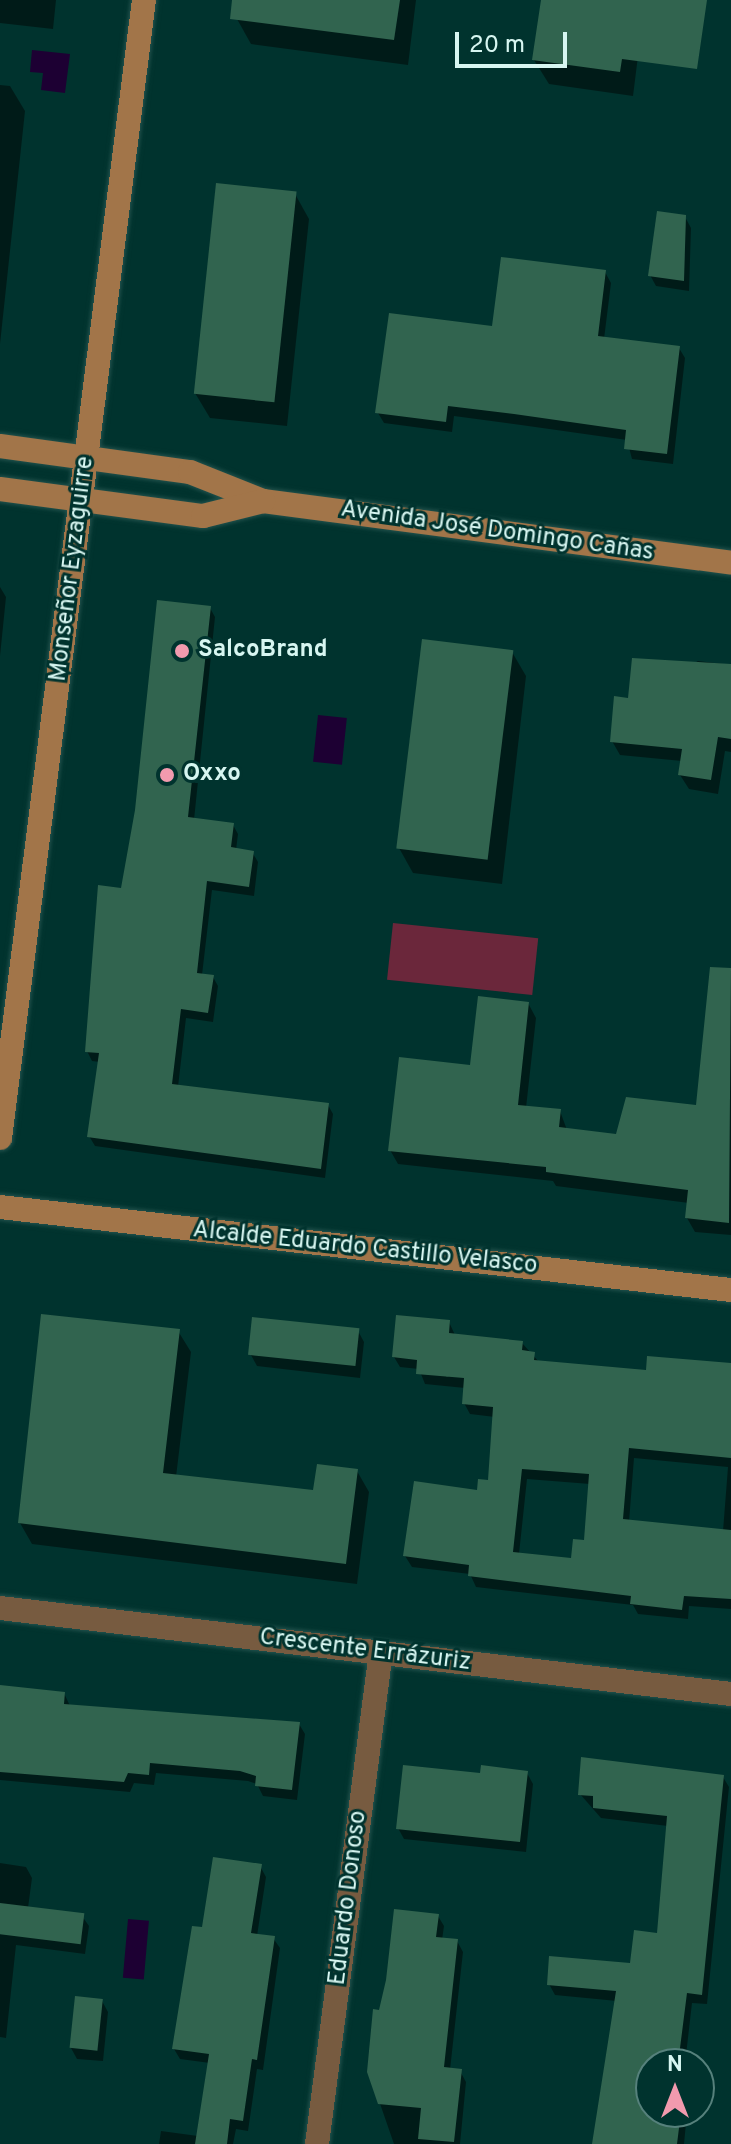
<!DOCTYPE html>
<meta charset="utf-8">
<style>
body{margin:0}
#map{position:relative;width:731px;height:2144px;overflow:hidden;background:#00332e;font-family:Overpass,sans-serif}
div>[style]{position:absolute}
.green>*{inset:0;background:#6b273b;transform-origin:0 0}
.water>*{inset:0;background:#1d0033;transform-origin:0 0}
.shadow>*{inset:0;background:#0007}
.building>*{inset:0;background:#31644f;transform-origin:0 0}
.roads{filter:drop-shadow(0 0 2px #22524d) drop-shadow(0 0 2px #22524d)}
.street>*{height:24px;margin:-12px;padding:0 12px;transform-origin:12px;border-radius:12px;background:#775b40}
.secondary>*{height:24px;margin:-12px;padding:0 12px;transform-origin:12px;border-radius:12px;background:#a27549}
.dots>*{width:22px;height:22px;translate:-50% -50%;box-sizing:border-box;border:4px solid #00332e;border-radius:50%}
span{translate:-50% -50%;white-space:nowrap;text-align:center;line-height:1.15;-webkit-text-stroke:6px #00332e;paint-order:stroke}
.street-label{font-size:24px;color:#d7f6f1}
.poi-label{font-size:24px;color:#d7f6f1;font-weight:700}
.left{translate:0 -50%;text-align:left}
.north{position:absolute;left:635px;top:2048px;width:80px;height:80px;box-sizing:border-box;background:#00332e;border:2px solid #56817c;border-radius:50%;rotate:0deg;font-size:22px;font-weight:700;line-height:32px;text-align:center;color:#d7f6f1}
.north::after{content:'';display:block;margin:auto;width:28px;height:36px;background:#f29aae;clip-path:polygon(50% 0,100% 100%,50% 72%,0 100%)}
.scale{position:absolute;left:455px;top:32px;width:112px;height:36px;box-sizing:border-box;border:4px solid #d7f6f1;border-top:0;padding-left:10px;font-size:24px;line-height:28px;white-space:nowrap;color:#d7f6f1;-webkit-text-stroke:6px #00332e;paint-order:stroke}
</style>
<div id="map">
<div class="green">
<div style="left:393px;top:923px;width:146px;height:57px;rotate:6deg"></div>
</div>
<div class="water">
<div style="clip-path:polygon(32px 50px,70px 54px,65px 93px,41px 90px,43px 73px,30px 72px)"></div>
<div style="left:318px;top:715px;width:29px;height:47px;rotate:6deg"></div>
<div style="left:128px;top:1919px;width:21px;height:59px;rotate:5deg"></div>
</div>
<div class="shadow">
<div style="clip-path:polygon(0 0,56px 0,53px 29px,0 23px)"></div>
<div style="clip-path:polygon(239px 0,416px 0,408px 65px,251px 44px,237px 19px)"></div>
<div style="clip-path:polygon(543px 0,645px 0,633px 96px,549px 84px,534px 60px)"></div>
<div style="clip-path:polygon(0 85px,10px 86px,25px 111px,0 344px)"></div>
<div style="clip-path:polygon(295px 194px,309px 219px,287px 426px,210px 418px,195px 393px)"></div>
<div style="clip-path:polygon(685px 217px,691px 228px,689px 291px,656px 286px,650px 275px)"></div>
<div style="clip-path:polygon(605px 272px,611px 283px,604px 339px,679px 348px,685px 358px,673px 464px,632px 459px,627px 440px,521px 425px,454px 416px,452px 432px,384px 423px,378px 413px,494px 329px)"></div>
<div style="clip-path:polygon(0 587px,6px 597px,0 656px)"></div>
<div style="clip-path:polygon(210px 608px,215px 617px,194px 820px,233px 825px,238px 834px,236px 850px,252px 852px,258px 862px,254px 896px,212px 890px,202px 975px,213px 977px,218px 986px,213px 1022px,186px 1018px,178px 1087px,328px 1105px,333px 1114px,325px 1178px,95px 1146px,89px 1136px,100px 1062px,92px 1061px,87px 1051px,122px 890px)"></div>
<div style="clip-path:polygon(512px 652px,526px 676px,502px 884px,413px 873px,399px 848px)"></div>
<div style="clip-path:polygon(698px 661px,731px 665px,731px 752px,725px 751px,718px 794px,689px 789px,680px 775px,682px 761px,620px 755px,612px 741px,630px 700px)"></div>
<div style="clip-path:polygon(712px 968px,731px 970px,731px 1235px,695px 1232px,687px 1218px,689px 1203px,556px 1186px,553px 1181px,398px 1164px,390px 1150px,528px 1003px,536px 1018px,526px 1108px,560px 1111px,567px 1130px,618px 1136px,698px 1107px)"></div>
<div style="clip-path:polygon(evenodd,449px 1322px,455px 1335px,522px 1343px,539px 1362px,648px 1372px,731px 1371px,731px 1609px,689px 1606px,688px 1619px,638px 1614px,633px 1605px,476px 1587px,470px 1574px,412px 1567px,405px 1556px,489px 1482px,495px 1417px,470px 1414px,464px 1403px,465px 1388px,425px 1384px,419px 1369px,400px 1367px,394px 1357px,449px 1322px,634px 1458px,728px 1467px,723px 1531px,629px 1522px,634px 1458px,449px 1322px,527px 1479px,590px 1484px,585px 1542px,572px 1560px,519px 1554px,527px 1479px)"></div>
<div style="clip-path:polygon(178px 1331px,191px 1352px,176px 1477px,315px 1492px,357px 1471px,369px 1492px,357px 1584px,32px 1544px,20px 1523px)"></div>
<div style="clip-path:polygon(358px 1331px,364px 1342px,360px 1378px,257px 1366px,251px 1355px)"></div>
<div style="clip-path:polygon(0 1687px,64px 1693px,70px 1706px,299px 1724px,305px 1734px,297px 1800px,263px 1796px,257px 1784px,248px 1781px,156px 1773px,154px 1785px,134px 1783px,130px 1792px,0 1780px)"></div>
<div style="clip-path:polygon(527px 1773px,533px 1784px,526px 1852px,404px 1839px,398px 1828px,482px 1775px)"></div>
<div style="clip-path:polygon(723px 1777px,729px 1787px,707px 2004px,692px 2003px,685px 2064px,651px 2064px,651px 2112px,680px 2112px,686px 2123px,684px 2144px,595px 2144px,617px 2001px,555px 1995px,549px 1984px,632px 1965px,659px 1935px,668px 1826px,601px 1818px,580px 1794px)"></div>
<div style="clip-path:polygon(0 1863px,26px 1867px,32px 1878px,28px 1908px,82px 1916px,89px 1926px,85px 1954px,16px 1945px,6px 2038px,0 2037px)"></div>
<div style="clip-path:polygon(260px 1866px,266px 1877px,257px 1936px,273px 1938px,280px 1948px,263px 2070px,257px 2069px,248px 2131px,236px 2129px,233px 2144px,159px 2144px,161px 2131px,198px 2136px,210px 2063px,180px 2059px,174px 2049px,204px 1929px)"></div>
<div style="clip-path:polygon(438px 1916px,444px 1926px,442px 1940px,457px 1941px,463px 1952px,450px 2070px,460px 2071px,466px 2082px,460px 2144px,394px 2144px,369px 2072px,380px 2012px)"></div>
<div style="clip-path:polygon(102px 2001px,108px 2012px,103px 2061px,77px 2059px,71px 2048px)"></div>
</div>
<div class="building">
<div style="clip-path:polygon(232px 0,400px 0,394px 40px,230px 19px)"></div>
<div style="clip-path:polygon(541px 0,707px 0,697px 69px,622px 59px,620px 72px,532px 60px)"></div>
<div style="left:216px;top:183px;width:81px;height:212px;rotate:6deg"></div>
<div style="clip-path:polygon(657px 211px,686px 215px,684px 281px,648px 276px)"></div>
<div style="clip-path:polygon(501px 257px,606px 270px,598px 336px,680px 346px,667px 454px,624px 449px,626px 430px,514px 414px,448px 406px,446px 422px,375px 413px,389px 313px,492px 326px)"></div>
<div style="clip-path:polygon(157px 600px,211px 606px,188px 817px,234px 823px,231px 847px,254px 851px,249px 887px,207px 881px,197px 973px,214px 975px,208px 1013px,181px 1009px,172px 1084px,329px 1103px,321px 1169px,87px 1137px,99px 1053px,85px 1052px,98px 885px,121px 888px,135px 810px)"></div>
<div style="left:422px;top:639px;width:92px;height:211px;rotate:7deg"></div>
<div style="clip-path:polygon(632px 658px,731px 664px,731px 739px,718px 737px,711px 780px,678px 775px,682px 749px,610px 742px,614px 696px,628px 698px)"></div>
<div style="clip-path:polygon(710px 967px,731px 968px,729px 1223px,685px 1218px,688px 1190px,546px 1172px,546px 1167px,388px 1151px,399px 1057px,470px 1065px,478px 996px,529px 1002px,518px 1105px,561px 1109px,559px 1127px,616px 1134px,626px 1097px,696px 1105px)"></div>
<div style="clip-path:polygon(41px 1314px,180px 1329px,163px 1473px,313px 1490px,317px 1464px,358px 1469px,346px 1564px,18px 1523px)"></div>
<div style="clip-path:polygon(evenodd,396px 1315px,450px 1320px,449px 1333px,523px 1341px,522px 1350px,535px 1352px,534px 1360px,646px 1370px,647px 1356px,731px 1363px,731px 1458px,629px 1448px,623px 1519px,731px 1530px,731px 1599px,684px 1596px,682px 1610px,630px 1604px,631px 1596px,468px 1576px,469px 1565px,403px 1556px,414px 1481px,477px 1490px,478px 1479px,488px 1480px,493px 1407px,462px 1404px,464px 1378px,416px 1374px,417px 1360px,392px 1357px,396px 1315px,522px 1469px,589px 1474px,584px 1540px,573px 1539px,571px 1558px,513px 1552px,522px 1469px)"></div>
<div style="left:252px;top:1317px;width:108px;height:38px;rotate:6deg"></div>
<div style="clip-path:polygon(0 1685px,65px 1692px,64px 1704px,300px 1722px,292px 1790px,255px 1786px,256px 1776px,240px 1771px,150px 1763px,149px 1775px,128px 1773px,124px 1782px,0 1772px)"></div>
<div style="clip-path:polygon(581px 1757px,724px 1775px,702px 1995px,687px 1993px,678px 2064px,651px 2064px,651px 2112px,681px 2112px,677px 2144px,592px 2144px,616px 1991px,547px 1985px,549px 1956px,630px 1963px,634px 1930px,657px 1933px,667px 1816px,593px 1808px,593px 1796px,578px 1795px)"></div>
<div style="clip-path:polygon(403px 1765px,480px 1773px,481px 1765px,528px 1771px,520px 1842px,396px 1829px)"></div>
<div style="clip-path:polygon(213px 1857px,262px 1864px,251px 1933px,275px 1936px,257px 2060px,252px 2059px,243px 2121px,230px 2119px,227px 2144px,195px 2144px,209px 2054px,172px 2049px,192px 1926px,202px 1927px)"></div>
<div style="left:0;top:1903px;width:85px;height:31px;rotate:7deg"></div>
<div style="clip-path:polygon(394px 1909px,439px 1914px,436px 1937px,458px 1939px,444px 2067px,462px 2069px,454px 2142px,418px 2139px,421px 2108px,378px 2104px,367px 2072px,373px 2009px,379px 2010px,386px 1980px)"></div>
<div style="left:75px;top:1996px;width:28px;height:52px;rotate:6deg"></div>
</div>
<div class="roads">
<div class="street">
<div style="left:0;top:1608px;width:736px;rotate:6.71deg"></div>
<div style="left:317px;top:2144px;width:495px;rotate:-82.6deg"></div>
</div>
<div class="secondary">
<div style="left:0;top:446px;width:192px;rotate:7.8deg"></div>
<div style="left:190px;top:472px;width:79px;rotate:21.7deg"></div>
<div style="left:263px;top:501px;width:472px;rotate:7.5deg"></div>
<div style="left:0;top:489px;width:205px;rotate:7.6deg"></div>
<div style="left:203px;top:516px;width:62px;rotate:-14deg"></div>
<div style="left:0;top:1138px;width:1147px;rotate:-82.79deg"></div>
<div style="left:0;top:1207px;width:736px;rotate:6.48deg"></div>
</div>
</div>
<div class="dots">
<div style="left:182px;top:651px;background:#f29aae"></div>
<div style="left:167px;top:775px;background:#f29aae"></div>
</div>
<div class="street-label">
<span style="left:497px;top:532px;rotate:8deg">Avenida José Domingo Cañas</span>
<span style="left:73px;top:569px;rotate:-83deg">Monseñor Eyzaguirre</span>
<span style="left:365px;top:1249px;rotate:6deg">Alcalde Eduardo Castillo Velasco</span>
<span style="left:365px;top:1651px;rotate:7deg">Crescente Errázuriz</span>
<span style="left:349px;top:1898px;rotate:-83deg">Eduardo Donoso</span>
</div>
<div class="poi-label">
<span class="left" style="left:198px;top:651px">SalcoBrand</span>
<span class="left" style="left:183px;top:775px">Oxxo</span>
</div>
<div class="north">N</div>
<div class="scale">20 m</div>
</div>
